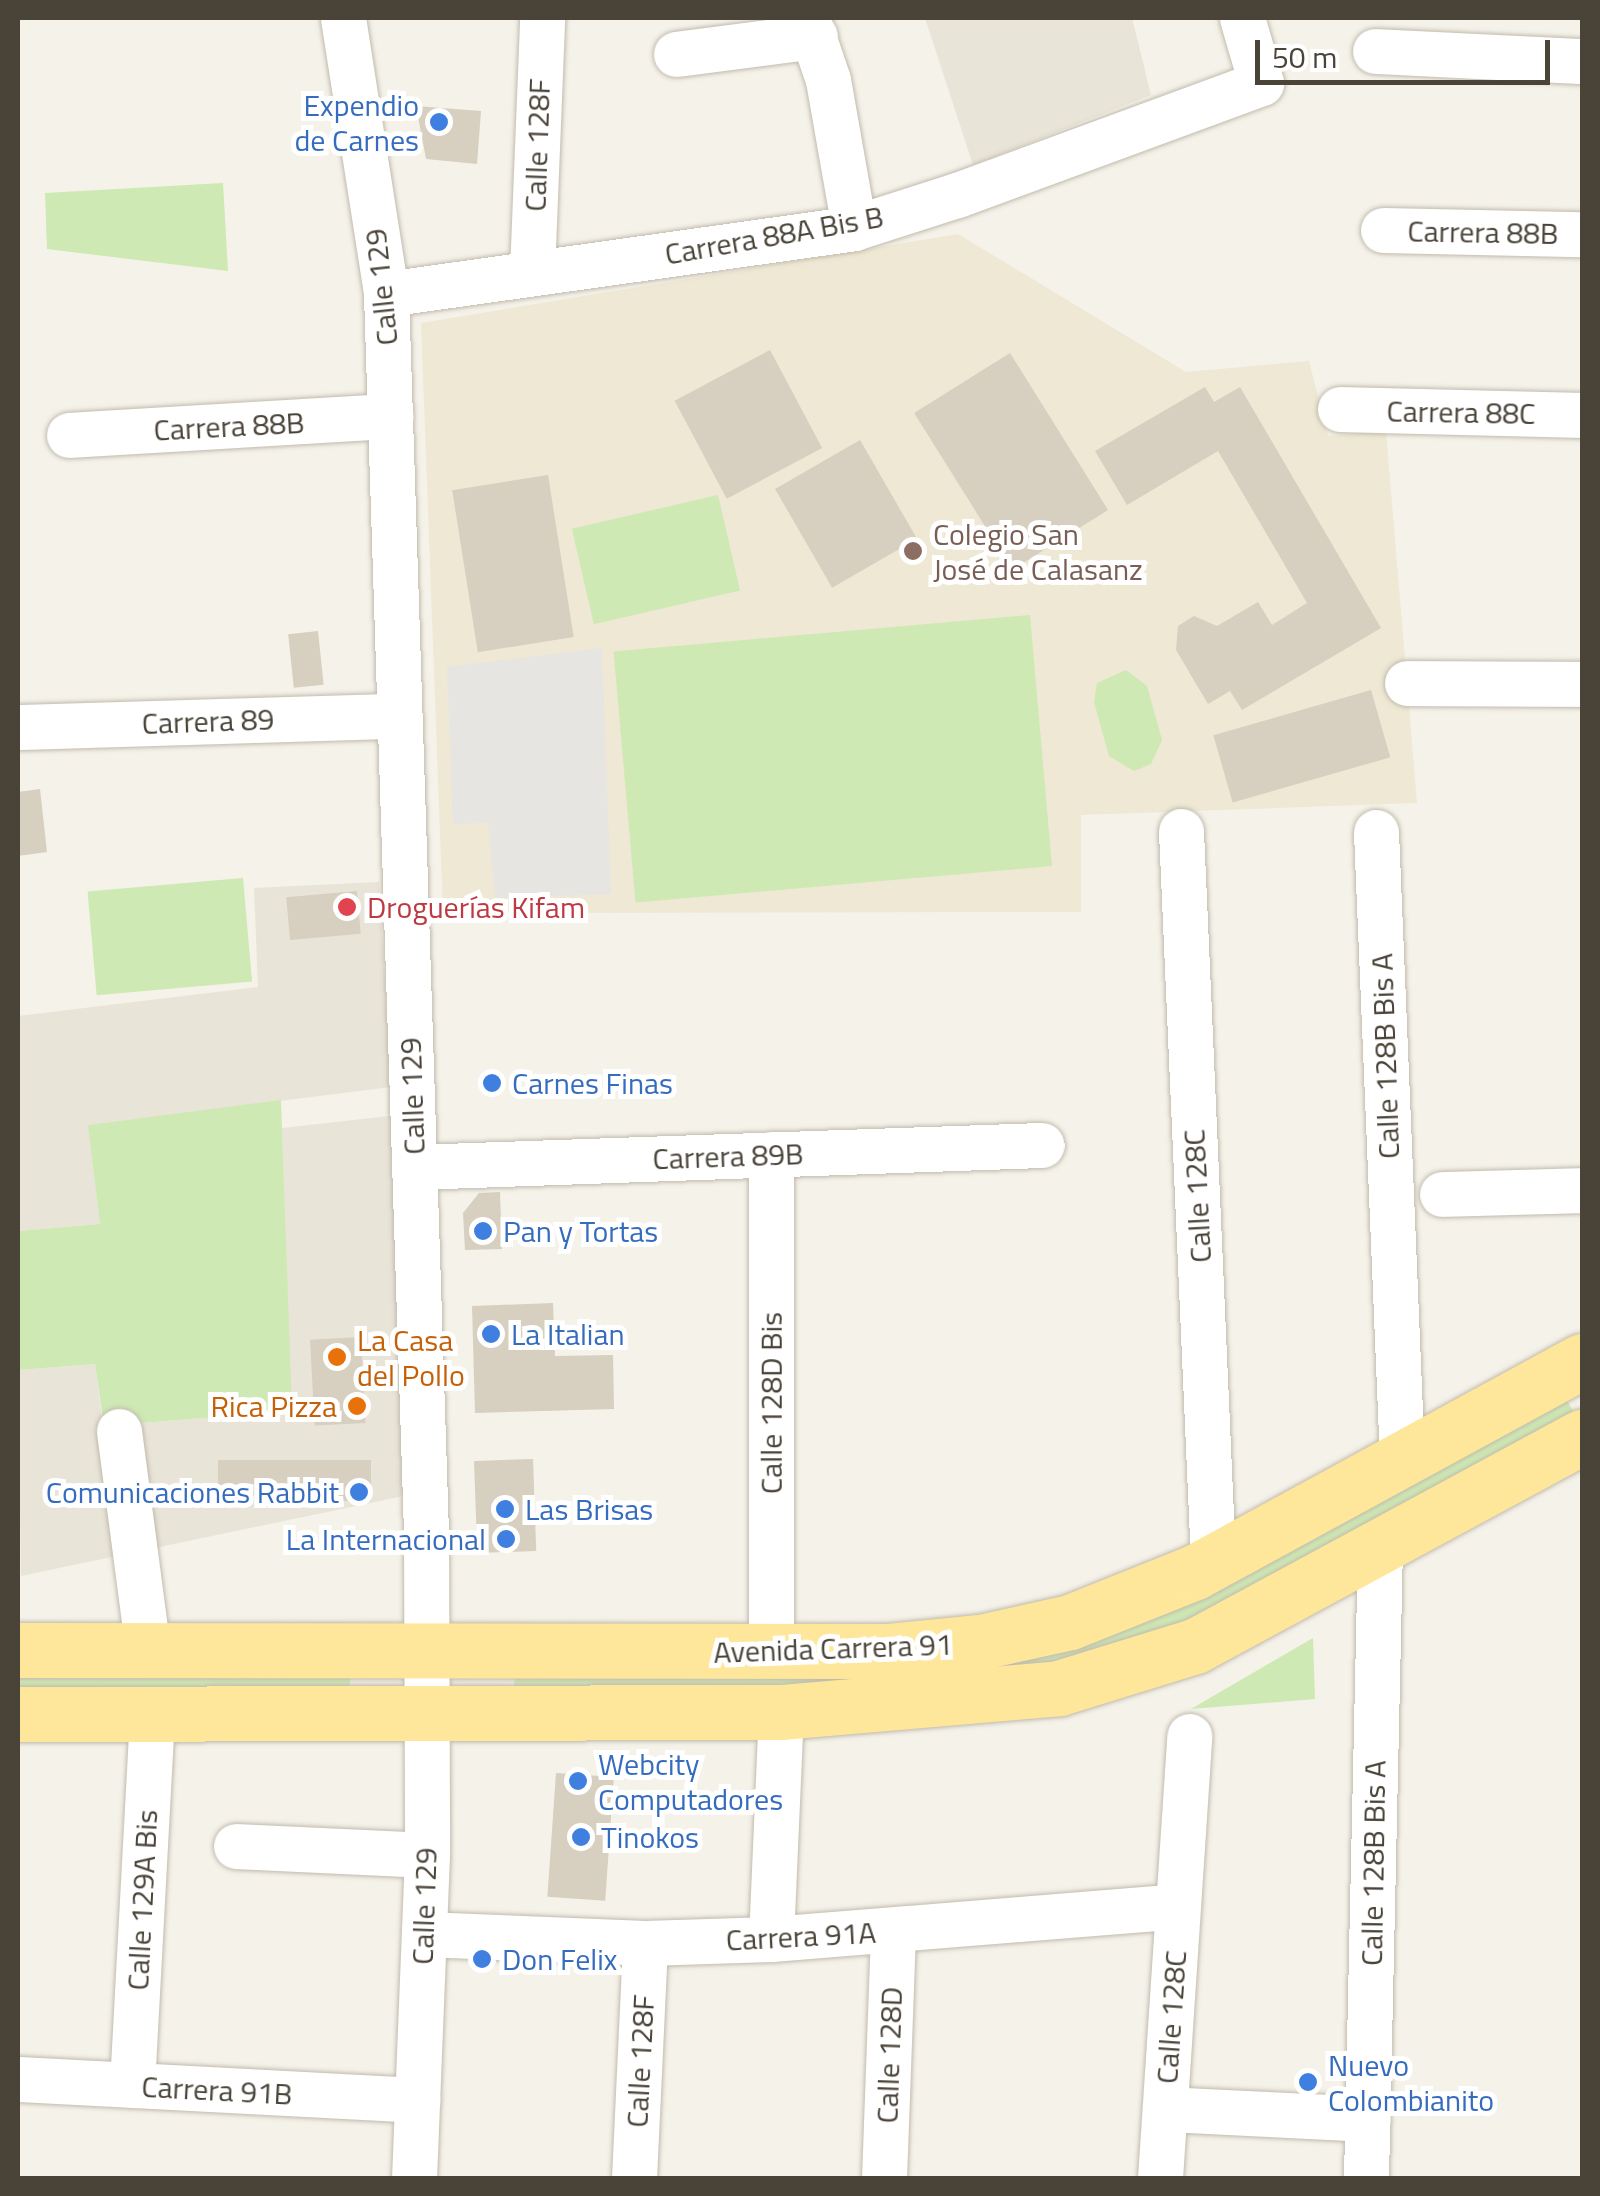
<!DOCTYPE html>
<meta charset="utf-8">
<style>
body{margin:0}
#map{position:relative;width:1600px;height:2196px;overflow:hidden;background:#f5f2ea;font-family:"Titillium Web",sans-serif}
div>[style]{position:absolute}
.residential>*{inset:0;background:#e9e4d8}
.education>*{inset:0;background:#eee8d4}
.green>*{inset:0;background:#cee9b3;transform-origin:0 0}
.parking>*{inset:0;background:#e6e5e1}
.building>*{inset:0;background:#d7cfbf;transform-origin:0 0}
.roads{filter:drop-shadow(0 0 2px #c1bbac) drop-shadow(0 0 2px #c1bbac)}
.minor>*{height:45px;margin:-22.5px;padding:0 22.5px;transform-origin:22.5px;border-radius:22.5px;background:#fff}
.major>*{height:55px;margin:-27.5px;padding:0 27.5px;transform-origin:27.5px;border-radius:27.5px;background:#fee79a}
.dots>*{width:28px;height:28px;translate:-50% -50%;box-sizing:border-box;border:5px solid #fff;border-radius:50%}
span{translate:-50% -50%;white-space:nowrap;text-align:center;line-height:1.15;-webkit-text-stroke:10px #fff;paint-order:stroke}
.shop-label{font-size:30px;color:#366cbe}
.right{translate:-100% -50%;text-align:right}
.left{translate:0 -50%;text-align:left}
.street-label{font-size:30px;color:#494338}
.education-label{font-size:30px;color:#785e54}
.health-label{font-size:30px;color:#be3a42}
.food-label{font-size:30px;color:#c56008}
.frame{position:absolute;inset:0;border:20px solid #494338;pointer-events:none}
.scale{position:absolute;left:1255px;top:40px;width:295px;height:45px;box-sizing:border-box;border:5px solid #494338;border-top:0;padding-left:12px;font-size:30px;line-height:35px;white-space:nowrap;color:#494338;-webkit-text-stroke:8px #fff;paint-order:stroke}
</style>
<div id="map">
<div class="residential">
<div style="clip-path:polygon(925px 18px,1132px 18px,1151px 95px,973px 165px)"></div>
<div style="clip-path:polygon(379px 882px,391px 1087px,89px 1125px,100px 1224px,18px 1231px,18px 1016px,258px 987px,254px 888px)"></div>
<div style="clip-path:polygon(398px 1115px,418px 1493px,21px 1576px,18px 1370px,95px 1364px,103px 1426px,291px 1411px,282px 1128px)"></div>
</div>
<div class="education">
<div style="clip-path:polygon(958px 234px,1186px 372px,1309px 361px,1328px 436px,1386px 431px,1417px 803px,1081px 815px,1081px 912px,443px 913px,421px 323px)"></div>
</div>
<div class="green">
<div style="clip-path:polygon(223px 183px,228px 271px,47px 249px,45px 193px)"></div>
<div style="left:718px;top:495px;width:98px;height:150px;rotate:77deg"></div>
<div style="left:1030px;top:615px;width:252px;height:418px;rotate:85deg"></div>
<div style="clip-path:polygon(1126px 670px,1147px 686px,1162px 740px,1151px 764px,1134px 771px,1109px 756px,1094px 702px,1097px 683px)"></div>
<div style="left:243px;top:878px;width:104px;height:156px;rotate:85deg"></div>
<div style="clip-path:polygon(281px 1100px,292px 1411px,104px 1426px,95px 1364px,18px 1370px,18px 1231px,100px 1224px,88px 1125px)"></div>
<div style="clip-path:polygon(1563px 1392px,1575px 1415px,1146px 1647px,945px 1688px,513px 1698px,515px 1675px,994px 1658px)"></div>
<div style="clip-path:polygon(1313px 1638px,1315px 1699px,1191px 1709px)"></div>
<div style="left:18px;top:1672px;width:332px;height:21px"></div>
</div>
<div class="parking">
<div style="clip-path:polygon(602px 648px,611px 894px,495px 898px,488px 822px,453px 825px,447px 667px)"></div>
</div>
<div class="building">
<div style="clip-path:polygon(416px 106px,481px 111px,477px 164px,426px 159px)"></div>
<div style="left:770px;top:350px;width:111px;height:108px;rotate:62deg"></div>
<div style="left:1010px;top:353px;width:185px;height:113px;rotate:58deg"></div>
<div style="clip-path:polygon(1205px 387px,1214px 402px,1240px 387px,1381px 628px,1242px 710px,1230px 691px,1208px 704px,1176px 650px,1178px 626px,1194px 616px,1217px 626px,1258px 602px,1272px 625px,1307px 603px,1218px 451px,1127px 505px,1095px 451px)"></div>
<div style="left:860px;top:440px;width:114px;height:98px;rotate:60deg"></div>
<div style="left:548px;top:475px;width:164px;height:97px;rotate:81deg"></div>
<div style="left:318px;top:631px;width:54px;height:30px;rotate:84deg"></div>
<div style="left:1371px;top:690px;width:70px;height:164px;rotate:74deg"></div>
<div style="clip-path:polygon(40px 789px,47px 852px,18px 856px,18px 792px)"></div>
<div style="left:357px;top:891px;width:43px;height:71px;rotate:85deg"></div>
<div style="clip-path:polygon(500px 1192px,502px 1249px,465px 1250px,463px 1213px,479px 1193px)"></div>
<div style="clip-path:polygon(553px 1303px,555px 1356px,613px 1355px,614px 1409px,475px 1413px,472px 1306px)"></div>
<div style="left:361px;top:1337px;width:86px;height:51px;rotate:87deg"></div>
<div style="left:533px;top:1459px;width:92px;height:59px;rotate:88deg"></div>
<div style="left:371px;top:1460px;width:41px;height:153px;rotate:90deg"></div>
<div style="left:556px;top:1773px;width:58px;height:124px;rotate:4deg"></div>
</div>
<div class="roads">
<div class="minor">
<div style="left:343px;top:18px;width:279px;rotate:81.1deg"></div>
<div style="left:386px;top:294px;width:1239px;rotate:88.15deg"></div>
<div style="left:426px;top:1532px;width:323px;rotate:89.8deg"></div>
<div style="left:427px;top:1855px;width:323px;rotate:92.3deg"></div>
<div style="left:807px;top:18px;width:65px;rotate:71.3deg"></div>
<div style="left:828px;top:80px;width:150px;rotate:80deg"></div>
<div style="left:1375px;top:51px;width:207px;rotate:2.8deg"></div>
<div style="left:676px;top:54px;width:140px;rotate:-7.4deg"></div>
<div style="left:1383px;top:230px;width:199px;rotate:1.2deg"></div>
<div style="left:532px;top:272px;width:254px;rotate:-87.7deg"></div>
<div style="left:386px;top:294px;width:473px;rotate:-8deg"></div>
<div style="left:854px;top:228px;width:108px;rotate:-17.8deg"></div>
<div style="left:957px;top:195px;width:324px;rotate:-20.2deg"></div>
<div style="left:1261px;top:83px;width:68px;rotate:-106.3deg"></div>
<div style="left:1340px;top:409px;width:242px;rotate:1.4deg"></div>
<div style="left:69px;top:435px;width:322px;rotate:-3.4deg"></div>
<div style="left:1407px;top:683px;width:175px;rotate:0.3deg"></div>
<div style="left:18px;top:727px;width:381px;rotate:-1.7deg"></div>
<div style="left:1181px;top:831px;width:731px;rotate:87.49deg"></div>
<div style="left:1376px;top:832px;width:629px;rotate:87.63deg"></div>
<div style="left:415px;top:1167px;width:627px;rotate:-2.01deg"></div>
<div style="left:1442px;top:1194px;width:140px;rotate:-1.6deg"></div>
<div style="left:119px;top:1431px;width:221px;rotate:82.5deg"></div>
<div style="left:771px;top:1651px;width:497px;rotate:-90deg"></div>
<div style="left:236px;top:1846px;width:191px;rotate:2.7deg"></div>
<div style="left:424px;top:1934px;width:221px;rotate:2.3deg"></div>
<div style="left:645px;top:1943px;width:126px;rotate:-1.8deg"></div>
<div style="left:771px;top:1939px;width:408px;rotate:-4.6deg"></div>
<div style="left:771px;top:1939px;width:227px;rotate:-87.5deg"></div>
<div style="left:18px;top:2079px;width:400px;rotate:3deg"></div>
<div style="left:132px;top:2085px;width:371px;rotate:-86.9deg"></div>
<div style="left:1165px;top:2109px;width:203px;rotate:2.8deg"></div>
<div style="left:634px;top:2178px;width:235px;rotate:-87.3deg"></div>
<div style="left:884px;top:2178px;width:247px;rotate:-87.9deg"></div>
<div style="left:1160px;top:2178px;width:443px;rotate:-86.2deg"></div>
<div style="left:1366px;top:2178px;width:630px;rotate:-88.73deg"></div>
</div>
<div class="major">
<div style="left:18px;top:1650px;width:868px;rotate:0.07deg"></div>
<div style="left:886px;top:1651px;width:94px;rotate:-5.5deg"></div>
<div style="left:980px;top:1642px;width:92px;rotate:-12.5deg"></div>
<div style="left:1070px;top:1622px;width:135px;rotate:-21.8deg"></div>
<div style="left:1195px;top:1572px;width:441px;rotate:-28.6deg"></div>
<div style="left:18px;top:1714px;width:763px;rotate:-0.15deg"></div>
<div style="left:781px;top:1712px;width:279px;rotate:-4.9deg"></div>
<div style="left:1059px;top:1688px;width:142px;rotate:-17.2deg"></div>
<div style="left:1195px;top:1646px;width:440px;rotate:-28.4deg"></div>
</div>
</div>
<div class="dots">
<div style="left:439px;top:122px;background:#3f7fe0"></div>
<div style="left:913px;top:551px;background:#8d6e63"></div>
<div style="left:347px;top:907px;background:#e0444e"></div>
<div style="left:492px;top:1083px;background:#3f7fe0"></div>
<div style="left:483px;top:1231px;background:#3f7fe0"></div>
<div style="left:491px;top:1334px;background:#3f7fe0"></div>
<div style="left:337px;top:1357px;background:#e8710a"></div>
<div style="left:357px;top:1406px;background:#e8710a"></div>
<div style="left:359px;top:1492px;background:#3f7fe0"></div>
<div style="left:505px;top:1509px;background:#3f7fe0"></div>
<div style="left:506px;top:1539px;background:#3f7fe0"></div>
<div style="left:578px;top:1781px;background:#3f7fe0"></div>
<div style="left:581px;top:1837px;background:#3f7fe0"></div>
<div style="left:482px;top:1959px;background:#3f7fe0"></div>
<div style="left:1308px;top:2082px;background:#3f7fe0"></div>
</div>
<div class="shop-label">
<span class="right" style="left:419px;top:122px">Expendio<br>de Carnes</span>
<span class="left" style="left:512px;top:1083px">Carnes Finas</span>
<span class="left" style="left:503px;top:1231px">Pan y Tortas</span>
<span class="left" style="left:511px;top:1334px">La Italian</span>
<span class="right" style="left:339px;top:1492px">Comunicaciones Rabbit</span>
<span class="left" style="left:525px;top:1509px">Las Brisas</span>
<span class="right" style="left:486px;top:1539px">La Internacional</span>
<span class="left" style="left:598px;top:1781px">Webcity<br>Computadores</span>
<span class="left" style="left:601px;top:1837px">Tinokos</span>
<span class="left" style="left:502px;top:1959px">Don Felix</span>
<span class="left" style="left:1328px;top:2082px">Nuevo<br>Colombianito</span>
</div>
<div class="street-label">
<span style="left:537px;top:145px;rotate:-88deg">Calle 128F</span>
<span style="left:1483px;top:232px;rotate:1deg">Carrera 88B</span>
<span style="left:774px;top:235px;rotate:-10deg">Carrera 88A Bis B</span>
<span style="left:381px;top:287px;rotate:-96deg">Calle 129</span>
<span style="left:1461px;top:412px;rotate:1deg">Carrera 88C</span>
<span style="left:229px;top:426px;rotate:-3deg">Carrera 88B</span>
<span style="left:208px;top:721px;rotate:-2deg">Carrera 89</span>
<span style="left:1385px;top:1056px;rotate:-92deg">Calle 128B Bis A</span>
<span style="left:412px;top:1096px;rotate:-92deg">Calle 129</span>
<span style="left:728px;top:1156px;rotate:-2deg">Carrera 89B</span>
<span style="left:1197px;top:1196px;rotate:-93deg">Calle 128C</span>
<span style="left:771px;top:1403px;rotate:-90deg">Calle 128D Bis</span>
<span style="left:833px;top:1648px;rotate:-2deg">Avenida Carrera 91</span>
<span style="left:1373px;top:1863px;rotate:-89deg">Calle 128B Bis A</span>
<span style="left:142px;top:1900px;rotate:-87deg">Calle 129A Bis</span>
<span style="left:424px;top:1906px;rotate:-88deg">Calle 129</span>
<span style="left:801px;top:1936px;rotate:-3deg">Carrera 91A</span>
<span style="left:1171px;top:2017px;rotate:-86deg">Calle 128C</span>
<span style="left:889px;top:2055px;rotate:-88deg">Calle 128D</span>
<span style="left:640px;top:2061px;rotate:-87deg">Calle 128F</span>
<span style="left:217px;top:2090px;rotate:3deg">Carrera 91B</span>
</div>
<div class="education-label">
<span class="left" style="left:933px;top:551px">Colegio San<br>José de Calasanz</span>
</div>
<div class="health-label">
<span class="left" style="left:367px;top:907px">Droguerías Kifam</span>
</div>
<div class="food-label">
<span class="left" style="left:357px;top:1357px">La Casa<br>del Pollo</span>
<span class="right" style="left:337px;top:1406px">Rica Pizza</span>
</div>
<div class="frame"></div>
<div class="scale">50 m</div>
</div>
